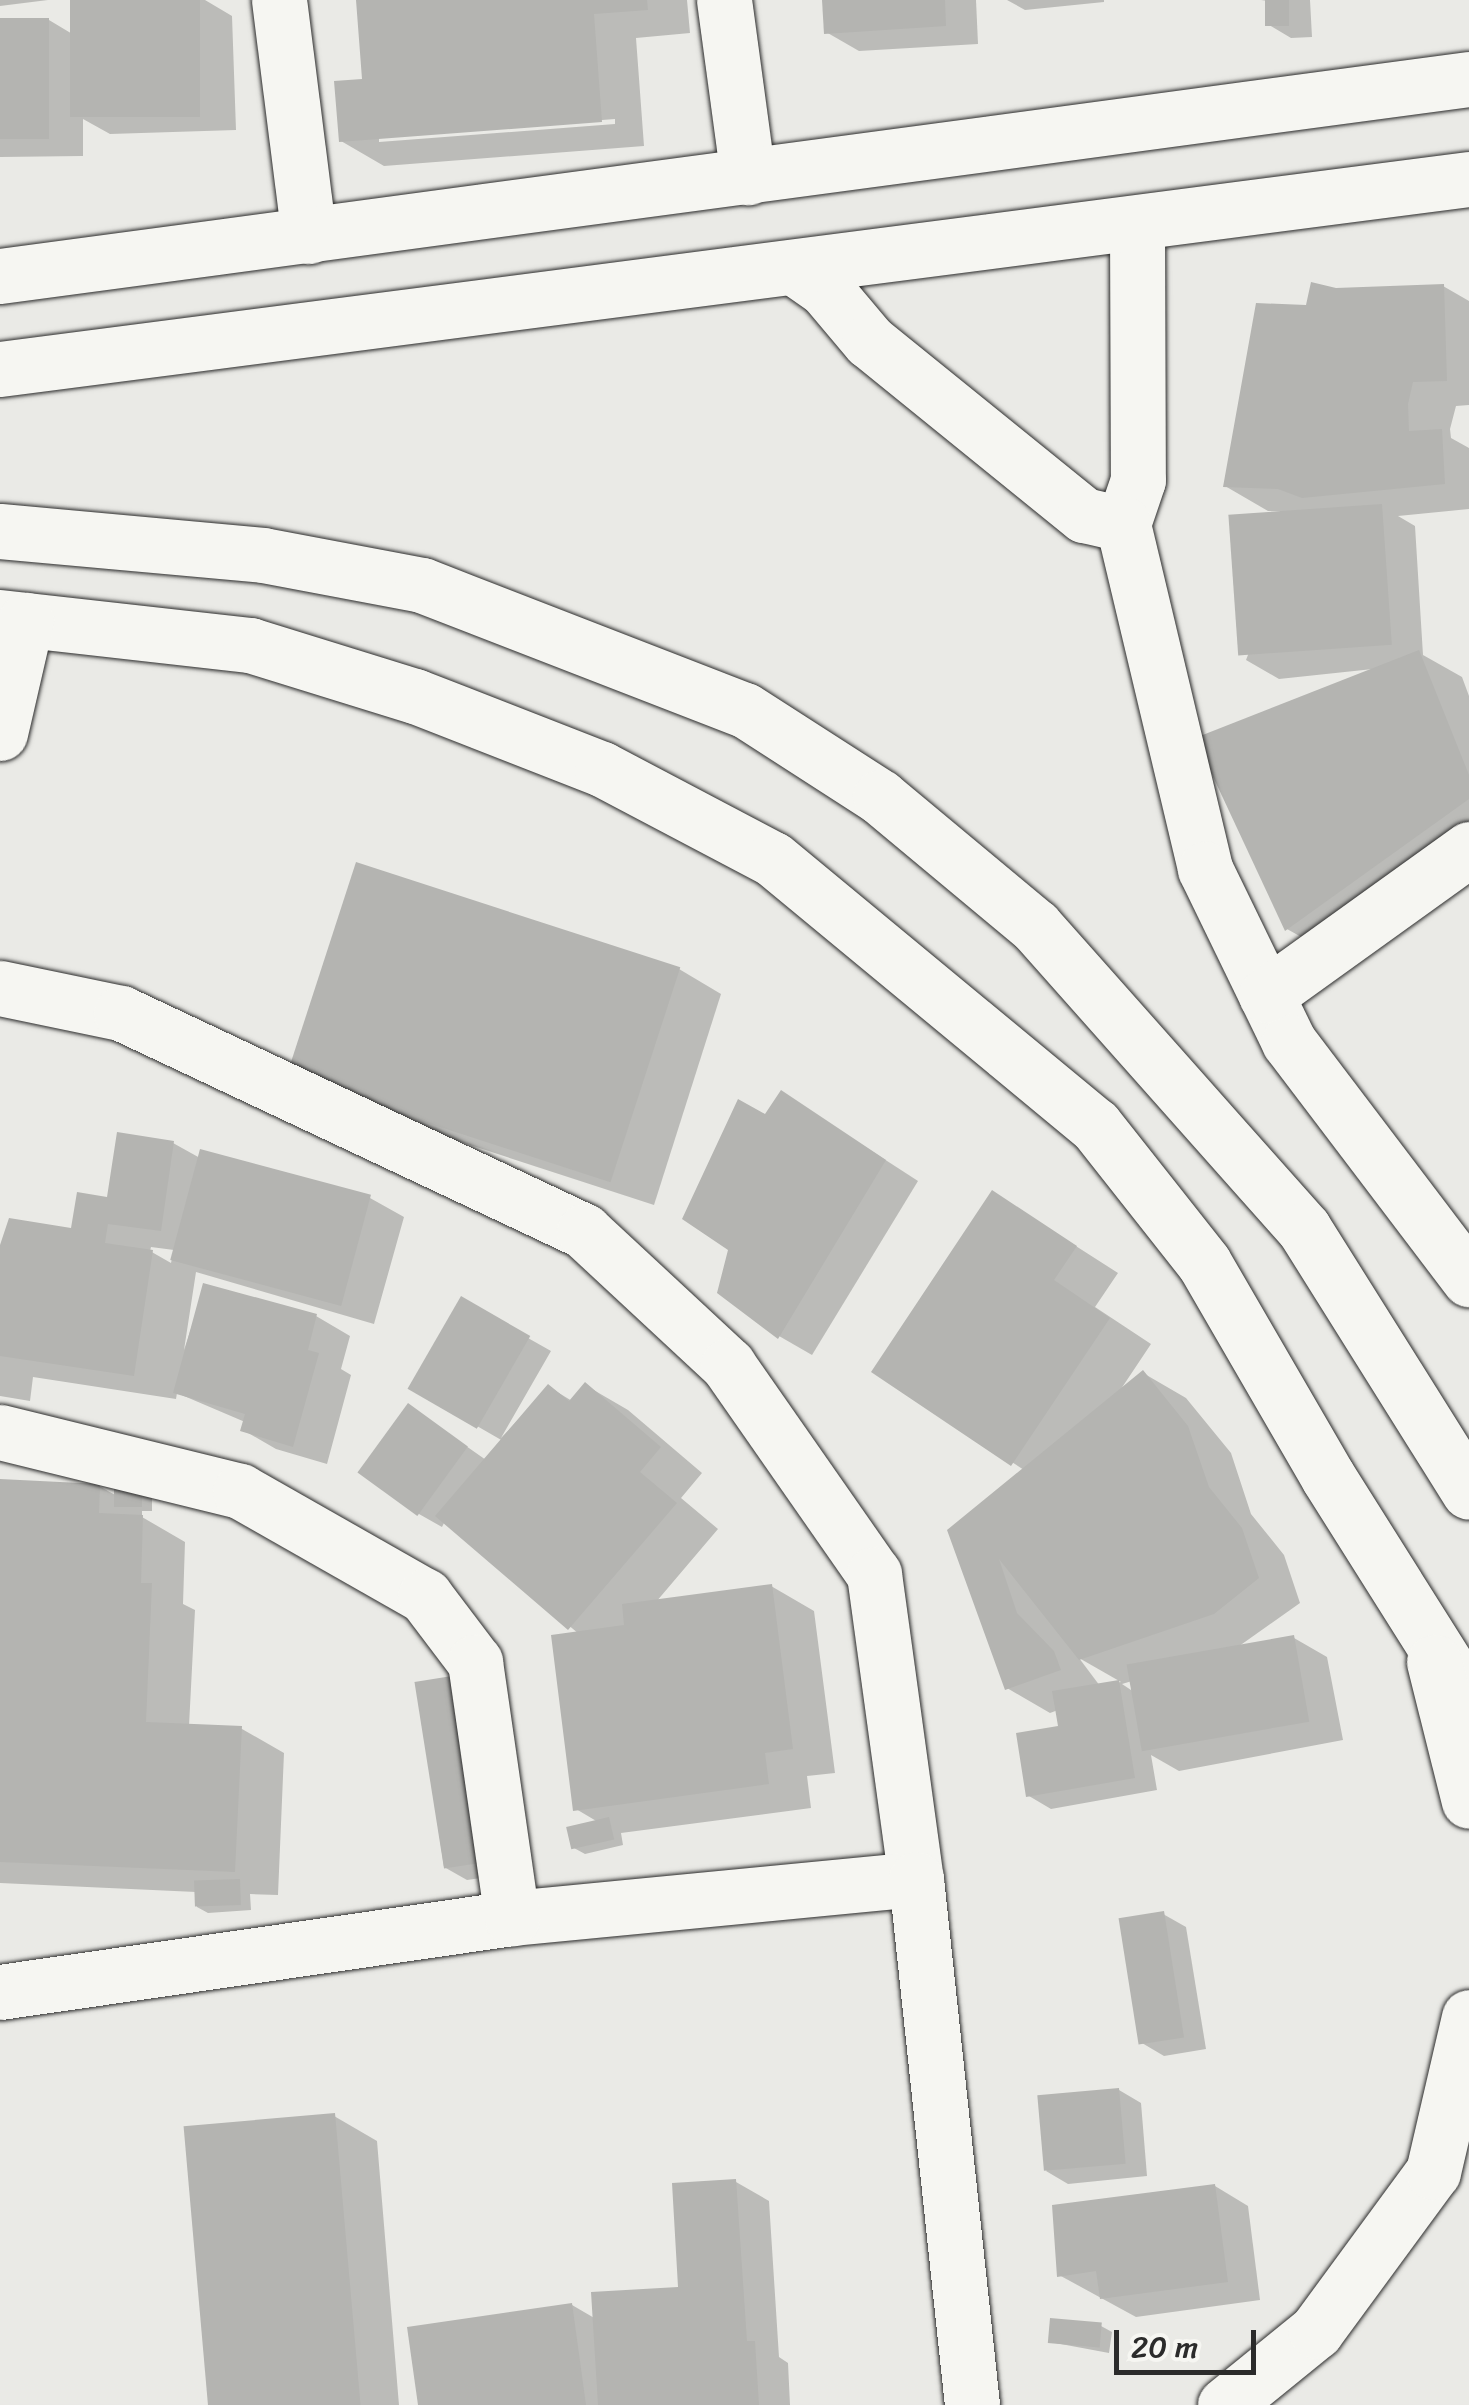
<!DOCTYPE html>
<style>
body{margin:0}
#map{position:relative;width:1469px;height:2405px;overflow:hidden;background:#eaeae6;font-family:Sriracha,sans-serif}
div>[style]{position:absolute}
.shadow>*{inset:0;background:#0003}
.building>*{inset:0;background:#b4b4b1;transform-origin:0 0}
.roads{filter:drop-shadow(0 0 2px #2b2b2b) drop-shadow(0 0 2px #2b2b2b)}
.minor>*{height:55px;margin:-27.5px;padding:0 27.5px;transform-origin:27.5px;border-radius:27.5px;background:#f6f6f2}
span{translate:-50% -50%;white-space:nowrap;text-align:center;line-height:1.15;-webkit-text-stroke:8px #f6f6f2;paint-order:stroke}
.scale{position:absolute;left:1114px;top:2330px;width:142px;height:45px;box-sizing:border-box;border:5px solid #2b2b2b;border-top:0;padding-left:12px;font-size:30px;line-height:35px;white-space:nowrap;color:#2b2b2b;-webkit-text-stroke:8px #f6f6f2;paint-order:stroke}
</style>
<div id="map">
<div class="shadow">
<div style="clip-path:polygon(0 0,48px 0,0 6px)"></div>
<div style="clip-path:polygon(98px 0,205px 0,232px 16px,236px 130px,110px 134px,83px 119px,83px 156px,0 157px,0 21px,49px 20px,74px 35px)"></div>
<div style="clip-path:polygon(evenodd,358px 0,687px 0,690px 33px,636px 38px,644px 146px,384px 166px,341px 141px,364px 81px,358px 0,615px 119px,615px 124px,379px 142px,379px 137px,615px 119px)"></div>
<div style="clip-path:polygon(824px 0,976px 0,978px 44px,859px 51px,826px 32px)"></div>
<div style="clip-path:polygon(1007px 0,1104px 0,1104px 2px,1025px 10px)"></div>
<div style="clip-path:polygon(1261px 0,1310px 0,1312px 37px,1291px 38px,1269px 25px,1268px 1px)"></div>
<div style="clip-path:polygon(1443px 286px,1469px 301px,1469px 405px,1456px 406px,1450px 429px,1451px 438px,1469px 448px,1469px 509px,1398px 516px,1415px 526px,1423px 655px,1462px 677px,1469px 696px,1469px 854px,1330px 953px,1287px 929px,1373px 669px,1279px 679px,1246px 660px,1304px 511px,1268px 511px,1225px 486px,1308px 308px,1336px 290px)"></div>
<div style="clip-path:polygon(679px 969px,721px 994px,654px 1205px,332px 1100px)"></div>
<div style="clip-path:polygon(782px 1093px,918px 1181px,812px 1355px,779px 1336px,766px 1117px)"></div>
<div style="clip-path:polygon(evenodd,173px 1143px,200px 1158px,370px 1198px,404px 1217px,374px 1324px,196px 1272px,184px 1350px,205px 1286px,316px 1316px,350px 1336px,341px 1369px,351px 1375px,327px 1464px,276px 1449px,243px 1430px,245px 1422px,177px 1393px,176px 1399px,33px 1377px,30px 1401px,0 1396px,0 1248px,74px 1230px,173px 1143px,151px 1247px,174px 1250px,171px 1263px,150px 1251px,151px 1247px)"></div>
<div style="clip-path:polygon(evenodd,993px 1193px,1118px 1273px,1095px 1307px,1151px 1344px,1121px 1389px,1143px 1373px,1186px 1398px,1231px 1453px,1251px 1514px,1284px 1555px,1300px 1603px,1235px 1649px,1294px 1638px,1327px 1657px,1343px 1740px,1179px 1771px,1151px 1755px,1157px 1790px,1051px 1809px,1029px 1796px,1061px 1729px,1058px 1710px,1050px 1713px,1007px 1688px,950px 1531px,1024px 1470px,874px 1372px,993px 1193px,1079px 1658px,1121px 1682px,1100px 1686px,1079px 1658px,993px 1193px,1132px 1681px,1134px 1692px,1122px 1684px,1132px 1681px)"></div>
<div style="clip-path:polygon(461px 1300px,551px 1351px,501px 1438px,549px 1387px,572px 1401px,585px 1385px,628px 1410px,702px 1473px,681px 1498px,718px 1529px,656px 1602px,771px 1586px,814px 1611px,835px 1773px,807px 1776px,811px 1808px,621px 1833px,623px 1845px,585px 1854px,574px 1848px,598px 1822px,576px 1809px,579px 1634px,445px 1521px,442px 1527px,419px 1514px,409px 1406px,486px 1460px,503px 1441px,411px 1388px)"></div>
<div style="clip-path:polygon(0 1481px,99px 1486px,117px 1496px,152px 1485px,152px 1511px,142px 1511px,142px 1517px,185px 1542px,183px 1604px,195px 1610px,189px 1726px,242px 1729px,284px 1753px,278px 1895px,250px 1894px,251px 1910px,208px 1913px,197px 1907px,196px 1892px,0 1883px)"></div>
<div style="clip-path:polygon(417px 1684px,502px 1875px,467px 1880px,444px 1867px)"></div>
<div style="clip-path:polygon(1163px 1914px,1186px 1927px,1206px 2049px,1164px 2056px,1142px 2043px)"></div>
<div style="clip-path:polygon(1119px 2090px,1141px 2103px,1147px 2176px,1068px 2184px,1046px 2171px)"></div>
<div style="clip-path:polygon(334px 2116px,377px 2141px,399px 2405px,209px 2405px)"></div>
<div style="clip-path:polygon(736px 2182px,769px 2201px,779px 2357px,788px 2363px,790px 2405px,421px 2405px,572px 2305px,596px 2319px,680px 2289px)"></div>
<div style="clip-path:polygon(1215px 2186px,1248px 2206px,1260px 2300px,1136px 2317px,1059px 2275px)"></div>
<div style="clip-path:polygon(1101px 2326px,1112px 2332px,1109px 2353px,1050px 2342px)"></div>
</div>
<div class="building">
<div style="left:70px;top:0;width:130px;height:117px"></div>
<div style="clip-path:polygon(356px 0,647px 0,648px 10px,594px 14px,602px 122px,339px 142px,334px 81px,362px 79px)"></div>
<div style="clip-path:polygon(822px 0,945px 0,946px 26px,824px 34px)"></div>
<div style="left:1265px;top:0;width:24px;height:26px"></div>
<div style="left:0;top:18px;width:49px;height:121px"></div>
<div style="clip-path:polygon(1311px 282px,1336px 288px,1444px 284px,1447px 381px,1413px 382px,1408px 404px,1409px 431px,1442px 429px,1445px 484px,1302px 498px,1278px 489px,1223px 487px,1256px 303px,1306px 305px)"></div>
<div style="left:1382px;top:504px;width:141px;height:154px;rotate:86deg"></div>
<div style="clip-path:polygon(1419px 650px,1469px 775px,1469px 799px,1285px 931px,1195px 738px)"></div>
<div style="left:356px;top:862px;width:341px;height:226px;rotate:18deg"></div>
<div style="clip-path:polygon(781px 1090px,886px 1160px,778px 1339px,717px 1293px,728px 1250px,682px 1219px,738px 1099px,765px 1114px)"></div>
<div style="clip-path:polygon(117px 1132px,174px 1141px,161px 1231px,108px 1224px,105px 1243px,153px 1250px,134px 1376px,0 1356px,0 1245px,9px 1218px,71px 1228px,77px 1192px,107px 1197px)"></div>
<div style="left:200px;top:1149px;width:177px;height:115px;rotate:15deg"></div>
<div style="clip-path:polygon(992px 1190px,1077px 1246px,1054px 1280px,1110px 1318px,1011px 1466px,871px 1372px)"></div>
<div style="clip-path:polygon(203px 1283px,317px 1314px,308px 1350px,319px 1353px,293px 1447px,240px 1431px,245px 1414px,173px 1393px)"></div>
<div style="left:461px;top:1296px;width:80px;height:107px;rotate:30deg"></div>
<div style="clip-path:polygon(1143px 1370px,1188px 1426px,1209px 1487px,1242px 1528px,1259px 1578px,1214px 1614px,1079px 1660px,999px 1559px,1017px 1613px,1054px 1651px,1061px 1670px,1005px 1690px,947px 1530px)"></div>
<div style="clip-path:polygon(585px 1382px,661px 1447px,640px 1472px,677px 1503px,568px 1630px,435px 1516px,548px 1384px,569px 1401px)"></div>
<div style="left:408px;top:1403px;width:74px;height:86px;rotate:36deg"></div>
<div style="left:114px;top:1477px;width:28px;height:30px"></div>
<div style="clip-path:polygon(0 1479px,100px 1484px,99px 1513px,143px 1515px,141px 1583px,152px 1583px,146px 1722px,242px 1726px,235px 1872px,0 1862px)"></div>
<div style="clip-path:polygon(772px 1584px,793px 1749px,765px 1753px,769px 1784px,573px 1811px,551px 1635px,624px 1625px,622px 1604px)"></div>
<div style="left:1294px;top:1635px;width:88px;height:170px;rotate:80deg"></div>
<div style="left:452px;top:1676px;width:189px;height:38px;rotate:81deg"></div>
<div style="clip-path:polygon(1119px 1680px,1135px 1778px,1026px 1797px,1016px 1733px,1058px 1726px,1052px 1691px)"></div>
<div style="left:609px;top:1817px;width:23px;height:44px;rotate:77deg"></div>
<div style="left:240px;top:1879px;width:26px;height:46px;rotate:88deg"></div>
<div style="left:1164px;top:1911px;width:128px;height:46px;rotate:81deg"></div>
<div style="left:1119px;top:2088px;width:76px;height:82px;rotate:85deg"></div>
<div style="left:335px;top:2113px;width:293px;height:152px;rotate:85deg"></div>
<div style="clip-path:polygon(736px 2179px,747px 2341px,755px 2341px,759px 2405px,598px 2405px,591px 2292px,678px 2287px,672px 2183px)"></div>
<div style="clip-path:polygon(1215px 2184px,1228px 2282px,1100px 2299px,1096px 2271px,1057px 2277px,1052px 2205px)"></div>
<div style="clip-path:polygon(572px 2303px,586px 2405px,418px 2405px,407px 2327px)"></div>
<div style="left:1050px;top:2318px;width:52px;height:25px;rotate:5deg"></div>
</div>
<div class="roads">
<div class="minor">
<div style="left:279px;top:0;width:238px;rotate:82.8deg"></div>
<div style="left:724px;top:0;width:179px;rotate:82.3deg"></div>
<div style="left:1137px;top:223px;width:257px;rotate:89.8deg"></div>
<div style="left:1138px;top:480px;width:46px;rotate:108.8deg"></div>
<div style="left:1123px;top:524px;width:355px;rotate:76.6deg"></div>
<div style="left:1205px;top:869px;width:192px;rotate:64.1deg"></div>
<div style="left:1289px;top:1042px;width:298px;rotate:52.8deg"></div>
<div style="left:795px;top:268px;width:38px;rotate:35deg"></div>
<div style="left:826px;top:290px;width:67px;rotate:49.9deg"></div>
<div style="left:869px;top:341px;width:277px;rotate:39deg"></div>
<div style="left:1084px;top:515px;width:40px;rotate:13deg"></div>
<div style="left:0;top:276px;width:1482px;rotate:-7.64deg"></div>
<div style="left:0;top:369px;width:1481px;rotate:-7.37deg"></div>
<div style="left:0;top:531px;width:264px;rotate:5.2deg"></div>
<div style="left:263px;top:555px;width:162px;rotate:10.7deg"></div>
<div style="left:422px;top:585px;width:346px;rotate:21.2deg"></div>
<div style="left:745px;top:710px;width:161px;rotate:32.8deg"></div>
<div style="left:880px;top:797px;width:202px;rotate:39.8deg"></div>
<div style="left:1035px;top:926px;width:405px;rotate:48.4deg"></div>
<div style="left:1304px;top:1229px;width:310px;rotate:57.9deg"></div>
<div style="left:0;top:617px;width:252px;rotate:6.4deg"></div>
<div style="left:250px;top:645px;width:173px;rotate:17.2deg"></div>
<div style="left:415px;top:696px;width:201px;rotate:21.3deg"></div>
<div style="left:602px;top:769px;width:193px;rotate:27.8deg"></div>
<div style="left:773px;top:859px;width:418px;rotate:39.6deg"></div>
<div style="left:1095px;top:1125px;width:176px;rotate:51.7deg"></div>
<div style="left:1204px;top:1263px;width:247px;rotate:59.9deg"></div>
<div style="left:1328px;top:1477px;width:265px;rotate:57.8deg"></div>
<div style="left:0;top:733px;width:116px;rotate:-77deg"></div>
<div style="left:0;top:988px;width:124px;rotate:11.7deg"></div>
<div style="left:121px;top:1013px;width:512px;rotate:25.21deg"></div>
<div style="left:584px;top:1231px;width:197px;rotate:42.9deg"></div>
<div style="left:728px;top:1365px;width:255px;rotate:55.1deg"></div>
<div style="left:874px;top:1574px;width:308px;rotate:82.2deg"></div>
<div style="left:916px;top:1879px;width:406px;rotate:174.5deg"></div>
<div style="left:512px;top:1918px;width:517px;rotate:171.78deg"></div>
<div style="left:1266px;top:995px;width:250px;rotate:-35.7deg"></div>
<div style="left:0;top:1432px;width:247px;rotate:13.8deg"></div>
<div style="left:240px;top:1491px;width:213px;rotate:29.6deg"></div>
<div style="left:425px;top:1596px;width:83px;rotate:52.9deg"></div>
<div style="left:475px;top:1662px;width:259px;rotate:81.8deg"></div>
<div style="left:1434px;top:1662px;width:143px;rotate:75.9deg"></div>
<div style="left:916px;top:1879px;width:529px;rotate:83.92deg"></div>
<div style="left:1225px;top:2405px;width:117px;rotate:-39.1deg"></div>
<div style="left:1316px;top:2331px;width:197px;rotate:-53.7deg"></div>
<div style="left:1433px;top:2172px;width:159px;rotate:-76.9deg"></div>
</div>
</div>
<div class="scale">20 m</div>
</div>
